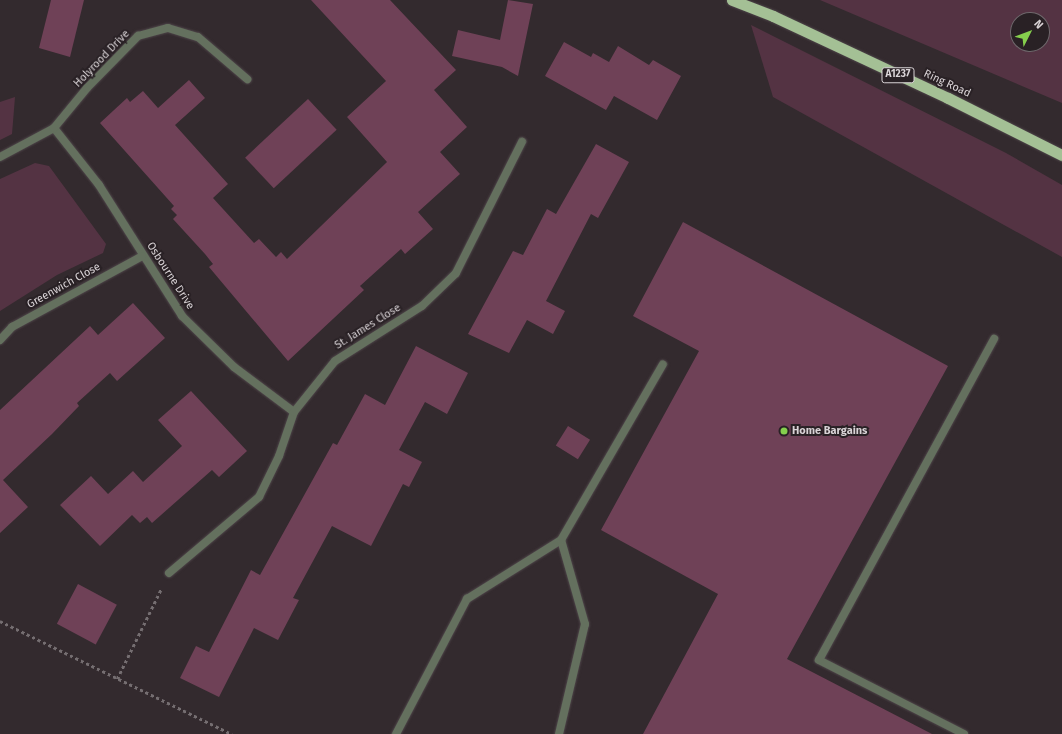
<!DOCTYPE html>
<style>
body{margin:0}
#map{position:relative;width:1062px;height:734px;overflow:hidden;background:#332a2e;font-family:"Fira Sans",sans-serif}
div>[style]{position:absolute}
.green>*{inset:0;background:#543343}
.building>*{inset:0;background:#6f4157;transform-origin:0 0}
.path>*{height:2.5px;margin-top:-1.25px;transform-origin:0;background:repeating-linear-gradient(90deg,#756e71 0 3px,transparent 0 6px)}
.roads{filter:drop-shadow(0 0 1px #4e4549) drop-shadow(0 0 1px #4e4549)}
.service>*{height:8px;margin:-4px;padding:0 4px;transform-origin:4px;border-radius:4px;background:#64705e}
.minor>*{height:8px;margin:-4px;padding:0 4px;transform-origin:4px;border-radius:4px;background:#64705e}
.trunk>*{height:11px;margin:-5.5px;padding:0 5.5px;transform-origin:5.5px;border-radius:5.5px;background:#a4c095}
.dots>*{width:11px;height:11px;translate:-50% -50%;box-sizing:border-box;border:2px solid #292125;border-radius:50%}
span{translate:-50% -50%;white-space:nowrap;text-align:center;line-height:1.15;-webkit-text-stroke:4px #292125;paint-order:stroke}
.shield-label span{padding:1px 3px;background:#292125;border:1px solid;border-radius:3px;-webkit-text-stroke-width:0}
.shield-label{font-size:10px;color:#d9d3d6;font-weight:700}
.street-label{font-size:11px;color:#d9d3d6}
.poi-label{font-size:11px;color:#d9d3d6;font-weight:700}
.left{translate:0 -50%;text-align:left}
.north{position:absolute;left:1010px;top:12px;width:40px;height:40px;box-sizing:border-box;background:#292125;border:1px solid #6f686c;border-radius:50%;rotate:48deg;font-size:11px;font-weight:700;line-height:16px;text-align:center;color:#d9d3d6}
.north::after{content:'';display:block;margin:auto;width:14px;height:18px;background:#85cf4d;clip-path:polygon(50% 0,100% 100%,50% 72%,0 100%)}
</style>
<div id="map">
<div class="green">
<div style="clip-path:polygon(evenodd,820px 0,1062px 0,1062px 103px,820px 0,1018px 20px,1042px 20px,1042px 44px,1018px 44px,1018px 20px)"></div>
<div style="clip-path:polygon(751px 25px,1006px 153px,1062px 185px,1062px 257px,773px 97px)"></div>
<div style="clip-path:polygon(15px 97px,12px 134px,0 140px,0 102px)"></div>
<div style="clip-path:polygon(35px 163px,49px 166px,106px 244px,103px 253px,57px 275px,0 311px,0 179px)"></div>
</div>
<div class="building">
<div style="clip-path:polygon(51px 0,84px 0,70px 57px,39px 48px)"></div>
<div style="clip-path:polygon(311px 0,390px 0,456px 70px,434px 90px,467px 127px,440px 152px,460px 174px,418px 212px,433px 229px,405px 254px,401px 249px,360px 286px,364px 290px,288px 361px,209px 267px,213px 264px,205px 254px,173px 219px,177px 215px,171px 209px,174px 206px,100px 123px,127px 98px,130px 102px,143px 91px,158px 108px,189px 80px,205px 98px,175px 125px,228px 184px,213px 198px,254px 243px,259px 239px,276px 257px,281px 252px,287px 259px,387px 162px,347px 117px,386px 81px)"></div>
<div style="clip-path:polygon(508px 0,533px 4px,518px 76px,502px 67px,452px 56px,458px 30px,500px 40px)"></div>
<div style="clip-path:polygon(564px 42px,591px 57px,593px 53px,609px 62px,618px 46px,649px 65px,653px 60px,681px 76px,657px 120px,614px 96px,606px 110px,545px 76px)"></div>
<div style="left:308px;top:99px;width:42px;height:86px;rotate:47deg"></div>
<div style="clip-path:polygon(596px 144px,629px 162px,598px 218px,591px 214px,546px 301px,565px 311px,553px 334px,527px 320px,509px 353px,468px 334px,513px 251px,523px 255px,547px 209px,556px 214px)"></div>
<div style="clip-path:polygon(683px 222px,948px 366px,787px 659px,932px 734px,643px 734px,718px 594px,601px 530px,699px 351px,633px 316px)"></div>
<div style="clip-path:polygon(133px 303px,165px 338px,117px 381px,110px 373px,77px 403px,79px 406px,52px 434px,3px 480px,28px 507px,0 533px,0 410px,90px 326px,98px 335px)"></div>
<div style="clip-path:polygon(416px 346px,468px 373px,447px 414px,425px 402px,399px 450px,422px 462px,409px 487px,403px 484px,371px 546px,332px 526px,293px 598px,299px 600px,278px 640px,254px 628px,219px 697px,180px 678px,196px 646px,209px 652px,251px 570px,260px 575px,333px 443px,337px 445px,365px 394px,385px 405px)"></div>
<div style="clip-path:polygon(191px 391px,247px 451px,219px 477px,212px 470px,152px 523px,147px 517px,140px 523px,132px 515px,100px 546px,60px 505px,91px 476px,108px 494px,133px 471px,143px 482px,182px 446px,158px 420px)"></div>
<div style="left:568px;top:426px;width:26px;height:23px;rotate:32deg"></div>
<div style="left:78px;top:584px;width:44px;height:45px;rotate:28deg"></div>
</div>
<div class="path">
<div style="left:0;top:621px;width:258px;rotate:26deg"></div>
<div style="left:117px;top:679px;width:100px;rotate:-63.9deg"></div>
</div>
<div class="roads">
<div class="service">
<div style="left:396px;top:734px;width:153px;rotate:-62.3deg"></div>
<div style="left:467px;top:599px;width:111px;rotate:-32.1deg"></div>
<div style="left:559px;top:734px;width:113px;rotate:-76.7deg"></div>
<div style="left:585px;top:624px;width:87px;rotate:-105.9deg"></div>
<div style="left:561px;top:540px;width:203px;rotate:-59.9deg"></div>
<div style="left:964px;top:734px;width:163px;rotate:-153deg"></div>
<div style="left:819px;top:660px;width:366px;rotate:-61.4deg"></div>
</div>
<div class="minor">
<div style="left:54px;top:128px;width:73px;rotate:51.7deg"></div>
<div style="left:99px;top:185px;width:155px;rotate:57.6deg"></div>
<div style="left:182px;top:316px;width:73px;rotate:44.4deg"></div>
<div style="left:234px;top:367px;width:75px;rotate:36.9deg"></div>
<div style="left:0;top:157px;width:61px;rotate:-28.2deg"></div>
<div style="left:54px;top:128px;width:52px;rotate:-50.5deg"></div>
<div style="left:87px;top:88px;width:73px;rotate:-45.6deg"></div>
<div style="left:138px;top:36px;width:31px;rotate:-15deg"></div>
<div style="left:168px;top:28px;width:31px;rotate:17deg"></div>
<div style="left:198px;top:37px;width:65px;rotate:40.6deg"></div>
<div style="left:0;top:340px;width:18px;rotate:-47deg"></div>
<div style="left:12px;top:327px;width:148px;rotate:-28.6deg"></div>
<div style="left:169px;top:573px;width:118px;rotate:-40.2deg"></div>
<div style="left:259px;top:497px;width:46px;rotate:-64deg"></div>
<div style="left:279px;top:456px;width:46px;rotate:-71.2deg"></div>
<div style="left:294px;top:412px;width:65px;rotate:-51.2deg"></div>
<div style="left:335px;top:361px;width:103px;rotate:-32.3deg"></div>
<div style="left:422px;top:306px;width:47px;rotate:-44.1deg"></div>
<div style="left:456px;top:273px;width:147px;rotate:-63.3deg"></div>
</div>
<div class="trunk">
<div style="left:732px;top:0;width:44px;rotate:21.3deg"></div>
<div style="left:773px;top:16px;width:193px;rotate:25.1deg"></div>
<div style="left:948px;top:98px;width:127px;rotate:26.6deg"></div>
</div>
</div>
<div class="dots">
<div style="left:784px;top:431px;background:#85cf4d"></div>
</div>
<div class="shield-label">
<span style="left:898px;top:75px">A1237</span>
</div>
<div class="street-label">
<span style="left:102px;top:59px;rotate:-46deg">Holyrood Drive</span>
<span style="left:947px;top:84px;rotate:25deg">Ring Road</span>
<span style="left:170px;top:276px;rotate:57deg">Osbourne Drive</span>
<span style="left:64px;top:286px;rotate:-29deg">Greenwich Close</span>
<span style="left:368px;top:327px;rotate:-32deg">St. James Close</span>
</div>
<div class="poi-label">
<span class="left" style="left:792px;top:431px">Home Bargains</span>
</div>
<div class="north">N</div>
</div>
